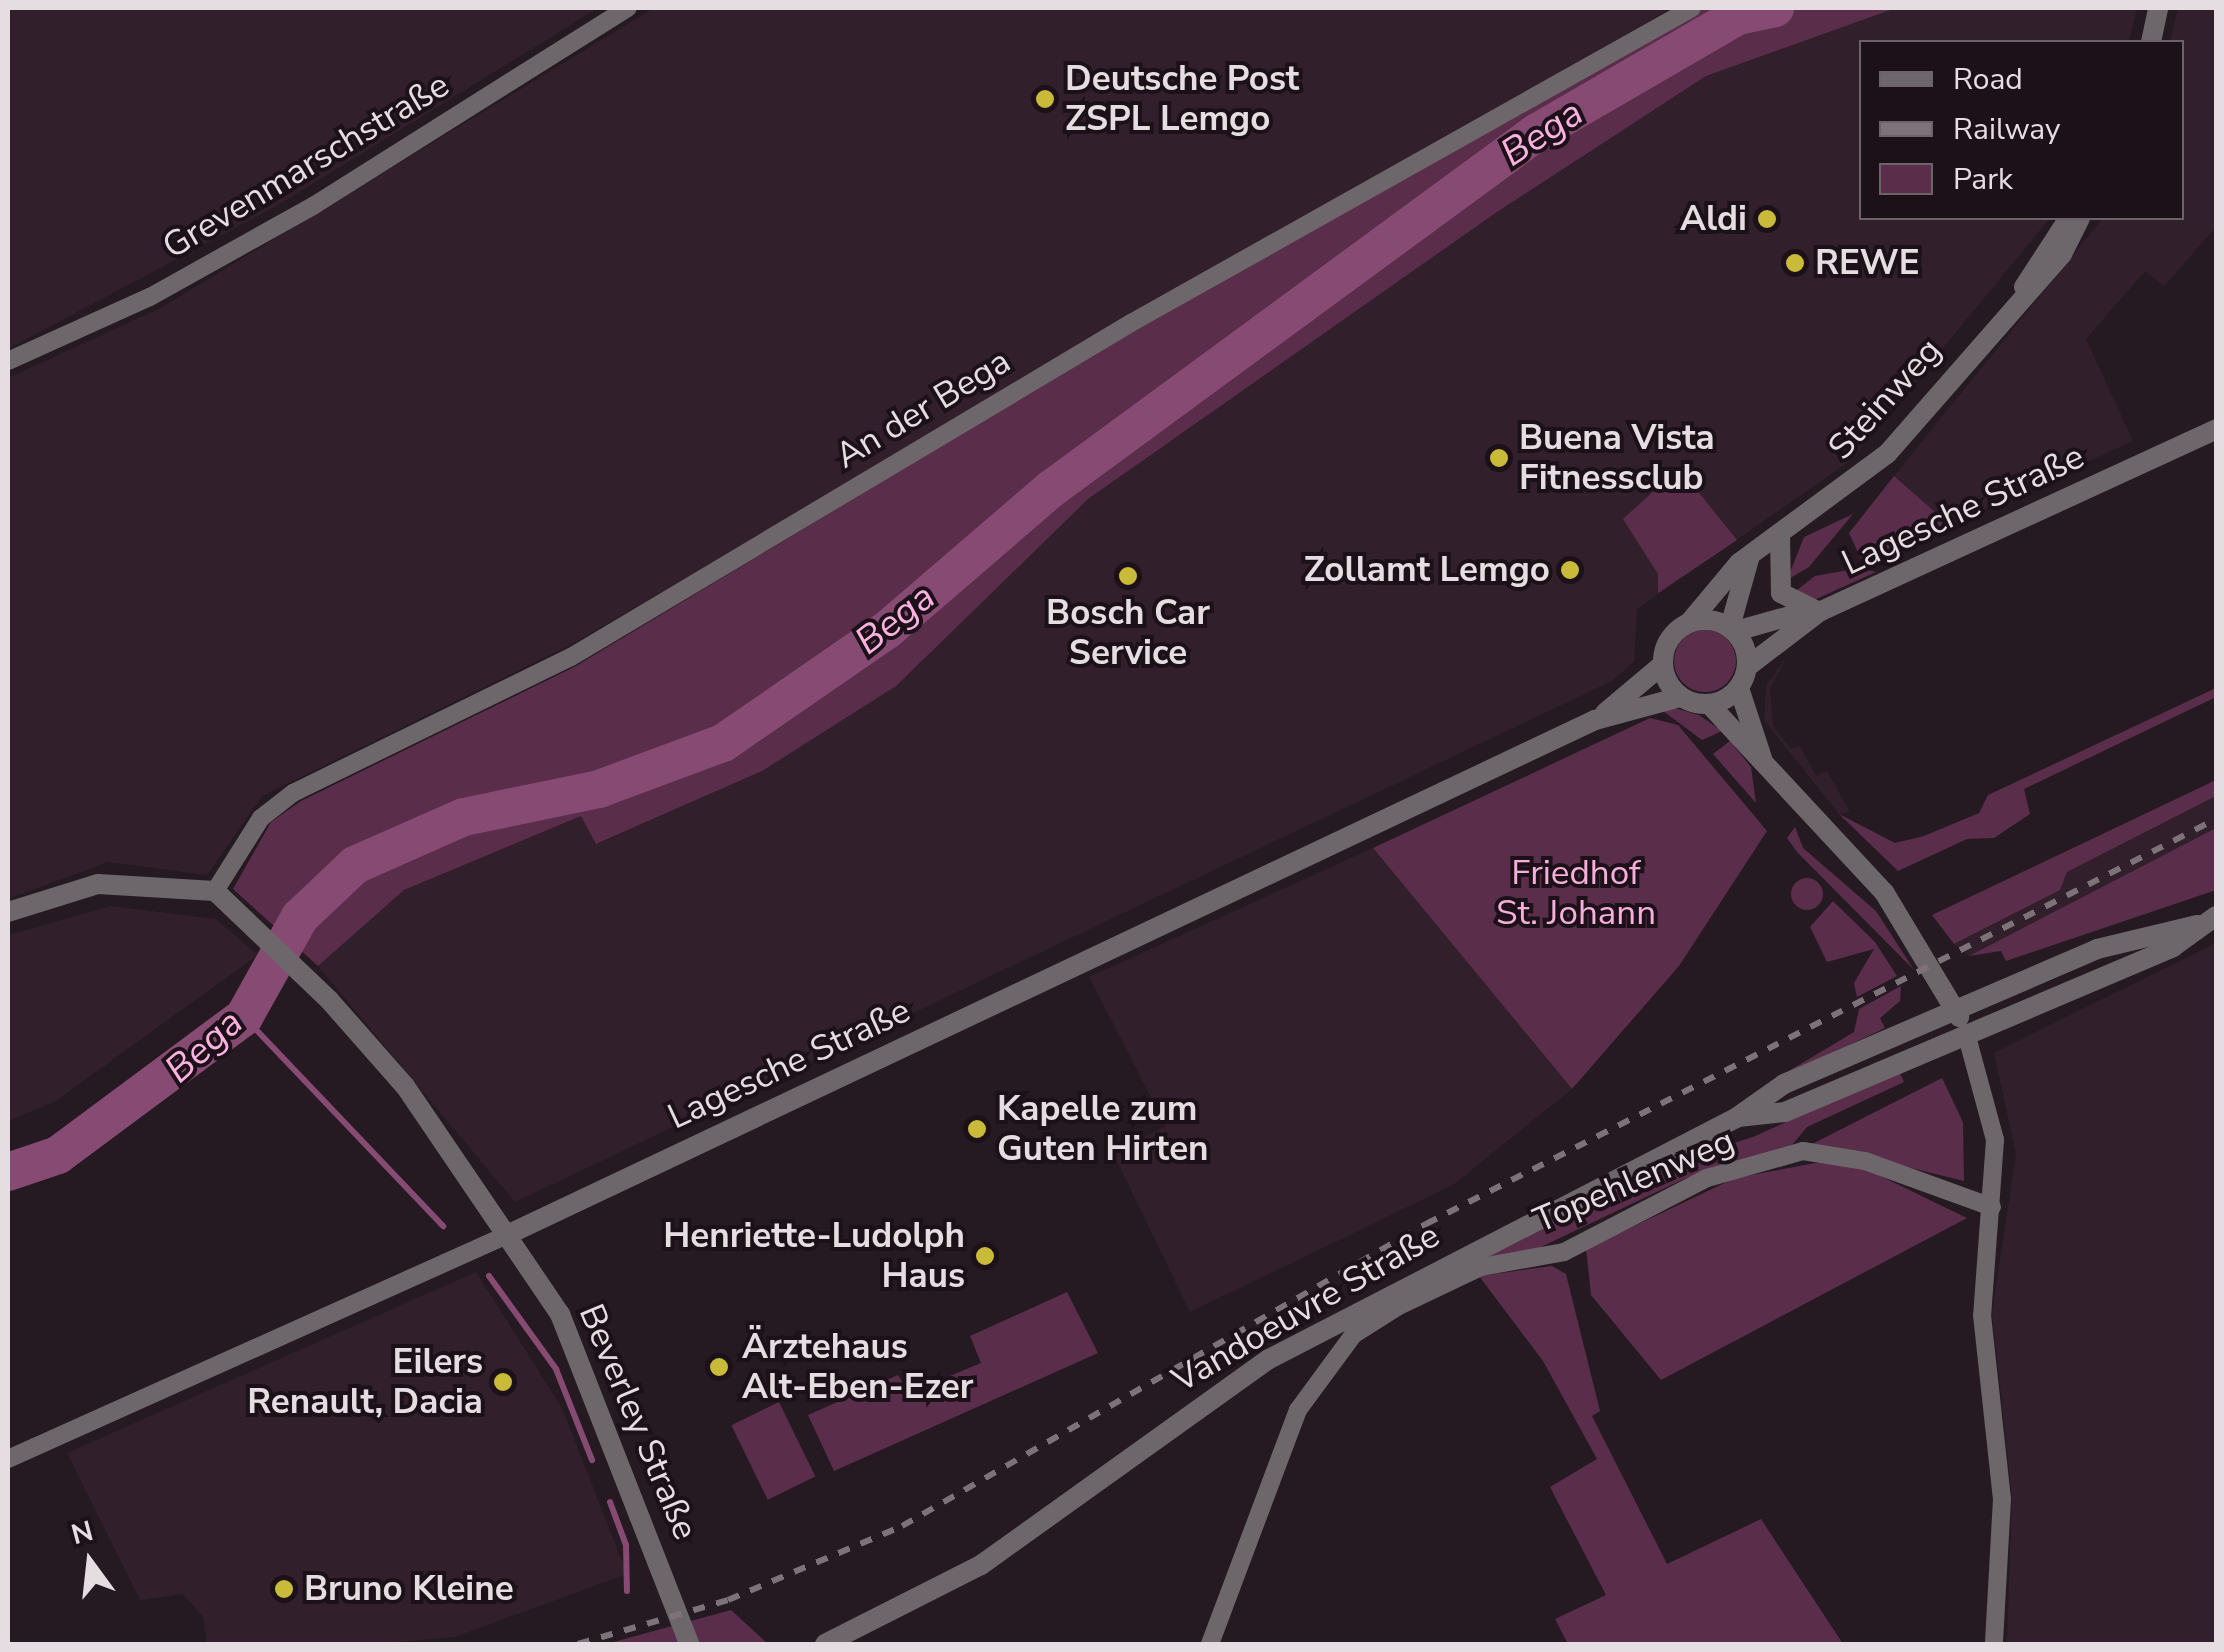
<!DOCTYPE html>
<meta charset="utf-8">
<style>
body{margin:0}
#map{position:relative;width:2224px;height:1652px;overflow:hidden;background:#251a21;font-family:"Nunito Sans",sans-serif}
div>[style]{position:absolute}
.built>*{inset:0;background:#31202b}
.green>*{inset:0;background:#5a2d4b;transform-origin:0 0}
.round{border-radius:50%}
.stream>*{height:6px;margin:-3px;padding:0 3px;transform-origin:3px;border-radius:3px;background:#874b73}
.river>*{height:38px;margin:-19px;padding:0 19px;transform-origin:19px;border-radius:19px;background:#874b73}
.minor>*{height:18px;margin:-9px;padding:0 9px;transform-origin:9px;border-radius:9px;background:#6d676b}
.tertiary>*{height:20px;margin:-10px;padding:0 10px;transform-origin:10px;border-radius:10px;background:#6d676b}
.tertiary>.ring{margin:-10px;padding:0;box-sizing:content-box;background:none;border:20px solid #6d676b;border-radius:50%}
.rail>*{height:6px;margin-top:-3px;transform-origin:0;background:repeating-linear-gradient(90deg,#7c7278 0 12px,transparent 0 24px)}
.dots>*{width:28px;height:28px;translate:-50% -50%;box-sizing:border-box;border:5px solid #1c1118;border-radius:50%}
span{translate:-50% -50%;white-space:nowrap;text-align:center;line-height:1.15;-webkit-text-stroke:8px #1c1118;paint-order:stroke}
.poi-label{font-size:35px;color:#e5dde2;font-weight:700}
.left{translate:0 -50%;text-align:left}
.right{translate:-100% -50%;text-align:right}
.street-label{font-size:35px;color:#e5dde2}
.park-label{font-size:35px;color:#f6aedb}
.water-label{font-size:38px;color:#fbb2e0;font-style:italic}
.frame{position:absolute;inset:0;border:10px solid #e5dde2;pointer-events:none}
.legend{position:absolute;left:1859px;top:40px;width:325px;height:180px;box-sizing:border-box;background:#1c1118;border:2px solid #6c6369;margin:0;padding:12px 18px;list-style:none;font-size:30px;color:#e5dde2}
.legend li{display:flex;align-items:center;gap:20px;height:50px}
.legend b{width:50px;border:2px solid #6c6369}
.north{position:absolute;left:40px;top:1512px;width:100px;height:100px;-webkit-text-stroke:8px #1c1118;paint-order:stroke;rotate:345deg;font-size:28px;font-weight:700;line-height:40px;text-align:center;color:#e5dde2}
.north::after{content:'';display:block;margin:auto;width:35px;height:45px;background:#e5dde2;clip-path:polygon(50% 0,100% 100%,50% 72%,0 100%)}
</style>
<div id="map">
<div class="built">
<div style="clip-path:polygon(8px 8px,598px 8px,280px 204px,8px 349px)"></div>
<div style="clip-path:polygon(654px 8px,1672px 8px,572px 644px,262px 796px,207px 875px,108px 862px,8px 899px,8px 378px,159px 309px)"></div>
<div style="clip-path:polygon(1896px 8px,2137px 8px,2129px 42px,1862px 42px,1862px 218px,2050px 218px,1850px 461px,1637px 609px,1634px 662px,1612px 681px,515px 1202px,318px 966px,404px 890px,581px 816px,597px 844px,762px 771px,1088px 499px,1497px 212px,1706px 76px)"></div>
<div style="clip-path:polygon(2178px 8px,2216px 8px,2216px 227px,2164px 286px,2145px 271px,2086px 339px,2133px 441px,1950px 525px,1894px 476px,2103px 218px,2182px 218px,2182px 42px,2170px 42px)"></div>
<div style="clip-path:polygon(1786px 658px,1770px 688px,1773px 726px,1791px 749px,1800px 746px,1816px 776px,1827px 771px,1850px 812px,1839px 814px,1764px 720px,1766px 686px)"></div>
<div style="clip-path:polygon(2216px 796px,2216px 828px,1969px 956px,1954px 944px,2060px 890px,2067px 872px)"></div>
<div style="clip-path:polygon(1373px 848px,1572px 1089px,1453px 1185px,1190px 1312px,1113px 1153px,1166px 1126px,1089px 977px)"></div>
<div style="clip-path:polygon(111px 906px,216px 919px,258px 955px,54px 1102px,8px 1121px,8px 935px)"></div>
<div style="clip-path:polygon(2216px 943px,2216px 1644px,2007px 1644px,2012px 1496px,1992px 1313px,2016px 1154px,1994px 1053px)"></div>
<div style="clip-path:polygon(476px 1272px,562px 1408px,627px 1574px,455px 1637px,375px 1644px,207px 1644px,203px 1617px,183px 1594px,140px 1600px,67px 1453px)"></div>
</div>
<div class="green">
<div style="clip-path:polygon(1705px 8px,1896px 8px,1706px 76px,1497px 212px,1088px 499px,896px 686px,762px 771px,596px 844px,581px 816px,404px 890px,318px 966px,233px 889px,271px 822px,301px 801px,576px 666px,1096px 353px)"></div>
<div style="clip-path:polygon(1679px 468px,1737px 540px,1658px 593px,1658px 574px,1623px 519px)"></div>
<div style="clip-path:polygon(1894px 476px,1950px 525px,1861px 559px,1849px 533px)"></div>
<div style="clip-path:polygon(1853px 514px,1809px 567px,1787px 580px,1804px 537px)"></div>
<div style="clip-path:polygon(1860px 568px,1876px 572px,1812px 601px,1793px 593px,1815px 576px)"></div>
<div class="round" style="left:1674px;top:630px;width:62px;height:62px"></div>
<div style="clip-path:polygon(2216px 688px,2216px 697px,2024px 789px,2030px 814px,1994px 838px,1967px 839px,1898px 871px,1839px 814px,1895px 843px,1924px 836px,1979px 813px,1988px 795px)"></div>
<div style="clip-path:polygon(1671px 707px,1699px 715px,1722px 731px,1702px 740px,1663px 711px)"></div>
<div style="clip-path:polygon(1650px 718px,1678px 725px,1767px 831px,1679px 966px,1572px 1089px,1373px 848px)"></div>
<div style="clip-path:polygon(1730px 741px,1751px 767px,1756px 803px,1713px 754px)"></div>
<div style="clip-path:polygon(2216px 780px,2216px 796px,2067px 872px,2060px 890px,1954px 944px,1932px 915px)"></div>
<div style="clip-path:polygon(1795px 827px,1803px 848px,1876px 911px,1914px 970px,1797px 852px,1787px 838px)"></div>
<div style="clip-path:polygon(2216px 828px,2216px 890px,2006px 961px,2001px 951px,1969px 956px)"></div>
<div class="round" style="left:1791px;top:878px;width:32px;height:32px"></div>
<div style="clip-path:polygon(1833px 901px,1875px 942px,1897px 976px,1857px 997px,1854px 983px,1874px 949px,1827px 962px,1810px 927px)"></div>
<div style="clip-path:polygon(1901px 986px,1900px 1001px,1880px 1018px,1885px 1028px,1769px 1083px,1854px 1032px,1859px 1009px)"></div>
<div style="clip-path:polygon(1899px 1071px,1904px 1082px,1807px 1127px,1792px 1145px,1684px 1179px,1526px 1254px,1477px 1261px,1651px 1169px,1753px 1137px)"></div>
<div style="clip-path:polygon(1942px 1078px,1963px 1122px,1964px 1181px,1812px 1144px)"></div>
<div style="clip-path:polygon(1821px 1162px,1868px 1170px,1967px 1218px,1661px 1380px,1591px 1295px,1586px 1249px,1735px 1178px)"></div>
<div style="clip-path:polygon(1552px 1266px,1566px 1274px,1600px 1411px,1592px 1416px,1667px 1564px,1761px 1519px,1843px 1644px,1568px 1644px,1555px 1619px,1606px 1595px,1550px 1487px,1597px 1459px,1543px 1361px,1479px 1276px)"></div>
<div style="clip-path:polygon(1067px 1292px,1098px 1353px,834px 1471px,808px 1415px,898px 1375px,909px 1393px,981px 1363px,970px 1336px)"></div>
<div style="left:779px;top:1402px;width:83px;height:53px;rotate:64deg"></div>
<div style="clip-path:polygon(731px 1610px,768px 1644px,606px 1644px)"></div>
</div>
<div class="stream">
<div style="left:244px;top:1017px;width:289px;rotate:46.4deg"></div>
<div style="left:489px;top:1276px;width:115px;rotate:54.2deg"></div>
<div style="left:556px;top:1369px;width:98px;rotate:68.4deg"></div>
<div style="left:610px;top:1502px;width:46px;rotate:69.6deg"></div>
<div style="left:626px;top:1545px;width:46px;rotate:88.8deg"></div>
</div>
<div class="river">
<div style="left:8px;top:1172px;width:53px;rotate:-18.8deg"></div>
<div style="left:58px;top:1155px;width:232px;rotate:-36.6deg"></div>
<div style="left:244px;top:1017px;width:115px;rotate:-60.8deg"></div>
<div style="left:300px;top:917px;width:76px;rotate:-43.4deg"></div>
<div style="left:355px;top:865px;width:119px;rotate:-23.8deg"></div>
<div style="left:464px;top:817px;width:138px;rotate:-11.7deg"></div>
<div style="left:599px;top:789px;width:132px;rotate:-20.4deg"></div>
<div style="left:723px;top:743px;width:199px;rotate:-34.6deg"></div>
<div style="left:887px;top:630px;width:216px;rotate:-40.7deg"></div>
<div style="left:1051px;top:489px;width:602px;rotate:-36.28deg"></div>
<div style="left:1536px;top:133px;width:233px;rotate:-30.1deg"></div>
<div style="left:1738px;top:16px;width:38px;rotate:-12deg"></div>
</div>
<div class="minor">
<div style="left:8px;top:361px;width:156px;rotate:-24.3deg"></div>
<div style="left:150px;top:297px;width:187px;rotate:-29.2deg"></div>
<div style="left:313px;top:206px;width:372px;rotate:-32.2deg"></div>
<div style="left:215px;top:891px;width:86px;rotate:-57.8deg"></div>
<div style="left:261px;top:818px;width:41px;rotate:-38deg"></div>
<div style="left:293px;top:793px;width:309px;rotate:-26.1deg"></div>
<div style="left:571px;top:657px;width:652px;rotate:-30.81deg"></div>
<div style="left:1131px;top:323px;width:643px;rotate:-29.31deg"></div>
<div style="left:1966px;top:1033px;width:111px;rotate:74.8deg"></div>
<div style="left:1995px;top:1140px;width:175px;rotate:94.2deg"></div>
<div style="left:1982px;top:1315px;width:185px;rotate:83.8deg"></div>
<div style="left:2002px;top:1499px;width:145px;rotate:93.2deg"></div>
<div style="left:8px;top:1459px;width:547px;rotate:-24.18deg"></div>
<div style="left:1210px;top:1644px;width:250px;rotate:-69.4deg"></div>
<div style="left:1298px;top:1410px;width:93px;rotate:-53.7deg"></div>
<div style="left:1353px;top:1335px;width:52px;rotate:-32.5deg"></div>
<div style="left:1397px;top:1307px;width:93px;rotate:-25.5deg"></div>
<div style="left:1481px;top:1267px;width:84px;rotate:-10.2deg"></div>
<div style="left:1564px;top:1252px;width:161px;rotate:-27.4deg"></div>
<div style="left:1707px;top:1178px;width:100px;rotate:-15.7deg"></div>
<div style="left:1803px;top:1151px;width:63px;rotate:9.2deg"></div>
<div style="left:1865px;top:1161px;width:135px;rotate:19.9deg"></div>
</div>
<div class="tertiary">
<div style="left:2151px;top:42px;width:35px;rotate:-78deg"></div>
<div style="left:2024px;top:287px;width:82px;rotate:-56.9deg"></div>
<div style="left:1780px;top:535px;width:58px;rotate:89deg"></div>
<div style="left:1781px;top:593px;width:42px;rotate:26.6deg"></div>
<div class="ring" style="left:1663px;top:620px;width:64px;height:64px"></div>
<div style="left:1689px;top:623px;width:78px;rotate:-50.2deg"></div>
<div style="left:1739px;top:563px;width:184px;rotate:-36.4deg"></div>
<div style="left:1887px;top:454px;width:266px;rotate:-48.8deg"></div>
<div style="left:2062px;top:254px;width:40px;rotate:-63.4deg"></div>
<div style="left:1730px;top:627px;width:71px;rotate:-74.4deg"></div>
<div style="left:1736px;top:631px;width:71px;rotate:-15.6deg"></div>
<div style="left:1747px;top:667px;width:91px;rotate:-37.4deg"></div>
<div style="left:1819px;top:612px;width:437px;rotate:-24.7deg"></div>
<div style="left:1739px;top:688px;width:74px;rotate:71.8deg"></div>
<div style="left:1709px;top:704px;width:257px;rotate:47.1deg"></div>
<div style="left:1884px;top:892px;width:146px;rotate:59deg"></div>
<div style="left:1605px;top:713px;width:75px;rotate:-40.1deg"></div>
<div style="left:8px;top:912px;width:94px;rotate:-17.3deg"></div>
<div style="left:98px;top:884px;width:117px;rotate:3.4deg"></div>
<div style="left:215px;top:891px;width:159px;rotate:43.7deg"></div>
<div style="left:330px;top:1001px;width:113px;rotate:48.6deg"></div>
<div style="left:405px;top:1086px;width:276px;rotate:55.8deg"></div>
<div style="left:560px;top:1314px;width:354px;rotate:68.6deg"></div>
<div style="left:1738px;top:1117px;width:47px;rotate:-6.1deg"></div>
<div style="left:1785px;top:1112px;width:422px;rotate:-23deg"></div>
<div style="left:2173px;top:947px;width:53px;rotate:-35.8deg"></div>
<div style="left:507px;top:1235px;width:1204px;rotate:-25.33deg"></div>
<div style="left:1595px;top:720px;width:88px;rotate:-15.1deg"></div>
<div style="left:825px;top:1644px;width:175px;rotate:-26.9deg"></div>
<div style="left:981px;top:1565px;width:354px;rotate:-35.6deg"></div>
<div style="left:1269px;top:1359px;width:526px;rotate:-27.3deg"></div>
<div style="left:1736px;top:1118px;width:59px;rotate:-35.3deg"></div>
<div style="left:1784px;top:1084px;width:341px;rotate:-23.3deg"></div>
<div style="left:2097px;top:949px;width:103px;rotate:-13.5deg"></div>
</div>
<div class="rail">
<div style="left:578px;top:1644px;width:156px;rotate:-16.3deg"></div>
<div style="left:728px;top:1600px;width:189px;rotate:-23deg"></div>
<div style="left:902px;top:1526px;width:605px;rotate:-29.96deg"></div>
<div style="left:1426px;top:1224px;width:888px;rotate:-27.14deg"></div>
</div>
<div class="dots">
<div style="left:1045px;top:99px;background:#caba3a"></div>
<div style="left:1767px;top:219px;background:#caba3a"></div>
<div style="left:1795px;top:263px;background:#caba3a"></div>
<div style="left:1499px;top:458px;background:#caba3a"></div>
<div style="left:1570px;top:570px;background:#caba3a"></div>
<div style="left:1128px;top:576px;background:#caba3a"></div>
<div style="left:977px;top:1129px;background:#caba3a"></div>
<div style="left:985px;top:1256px;background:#caba3a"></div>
<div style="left:719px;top:1367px;background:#caba3a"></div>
<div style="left:503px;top:1382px;background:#caba3a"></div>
<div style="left:284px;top:1589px;background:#caba3a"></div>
</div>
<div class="poi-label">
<span class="left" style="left:1065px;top:99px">Deutsche Post<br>ZSPL Lemgo</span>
<span class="right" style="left:1747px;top:219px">Aldi</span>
<span class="left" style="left:1815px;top:263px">REWE</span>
<span class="left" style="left:1519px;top:458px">Buena Vista<br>Fitnessclub</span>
<span class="right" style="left:1550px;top:570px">Zollamt Lemgo</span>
<span style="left:1128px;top:633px">Bosch Car<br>Service</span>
<span class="left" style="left:997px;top:1129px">Kapelle zum<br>Guten Hirten</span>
<span class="right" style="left:965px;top:1256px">Henriette-Ludolph<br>Haus</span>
<span class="left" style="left:742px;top:1367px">Ärztehaus<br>Alt-Eben-Ezer</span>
<span class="right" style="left:483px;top:1382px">Eilers<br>Renault, Dacia</span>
<span class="left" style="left:304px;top:1589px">Bruno Kleine</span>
</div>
<div class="street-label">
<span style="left:306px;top:166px;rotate:-31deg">Grevenmarschstraße</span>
<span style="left:1885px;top:399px;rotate:-48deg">Steinweg</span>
<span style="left:923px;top:409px;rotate:-31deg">An der Bega</span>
<span style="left:1963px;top:510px;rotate:-25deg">Lagesche Straße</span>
<span style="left:789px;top:1064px;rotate:-25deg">Lagesche Straße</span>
<span style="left:1634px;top:1181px;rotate:-23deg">Topehlenweg</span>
<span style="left:1306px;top:1308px;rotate:-30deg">Vandoeuvre Straße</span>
<span style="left:638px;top:1422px;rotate:67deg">Beverley Straße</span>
</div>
<div class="park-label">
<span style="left:1576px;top:893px">Friedhof<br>St. Johann</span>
</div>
<div class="water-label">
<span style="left:1542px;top:133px;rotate:-33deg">Bega</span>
<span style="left:895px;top:619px;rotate:-38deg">Bega</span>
<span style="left:204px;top:1046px;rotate:-42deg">Bega</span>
</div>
<div class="frame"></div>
<ul class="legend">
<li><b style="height:12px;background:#6d676b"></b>Road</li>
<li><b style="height:12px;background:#7c7278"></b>Railway</li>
<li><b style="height:28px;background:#5a2d4b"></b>Park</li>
</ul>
<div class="north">N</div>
</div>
